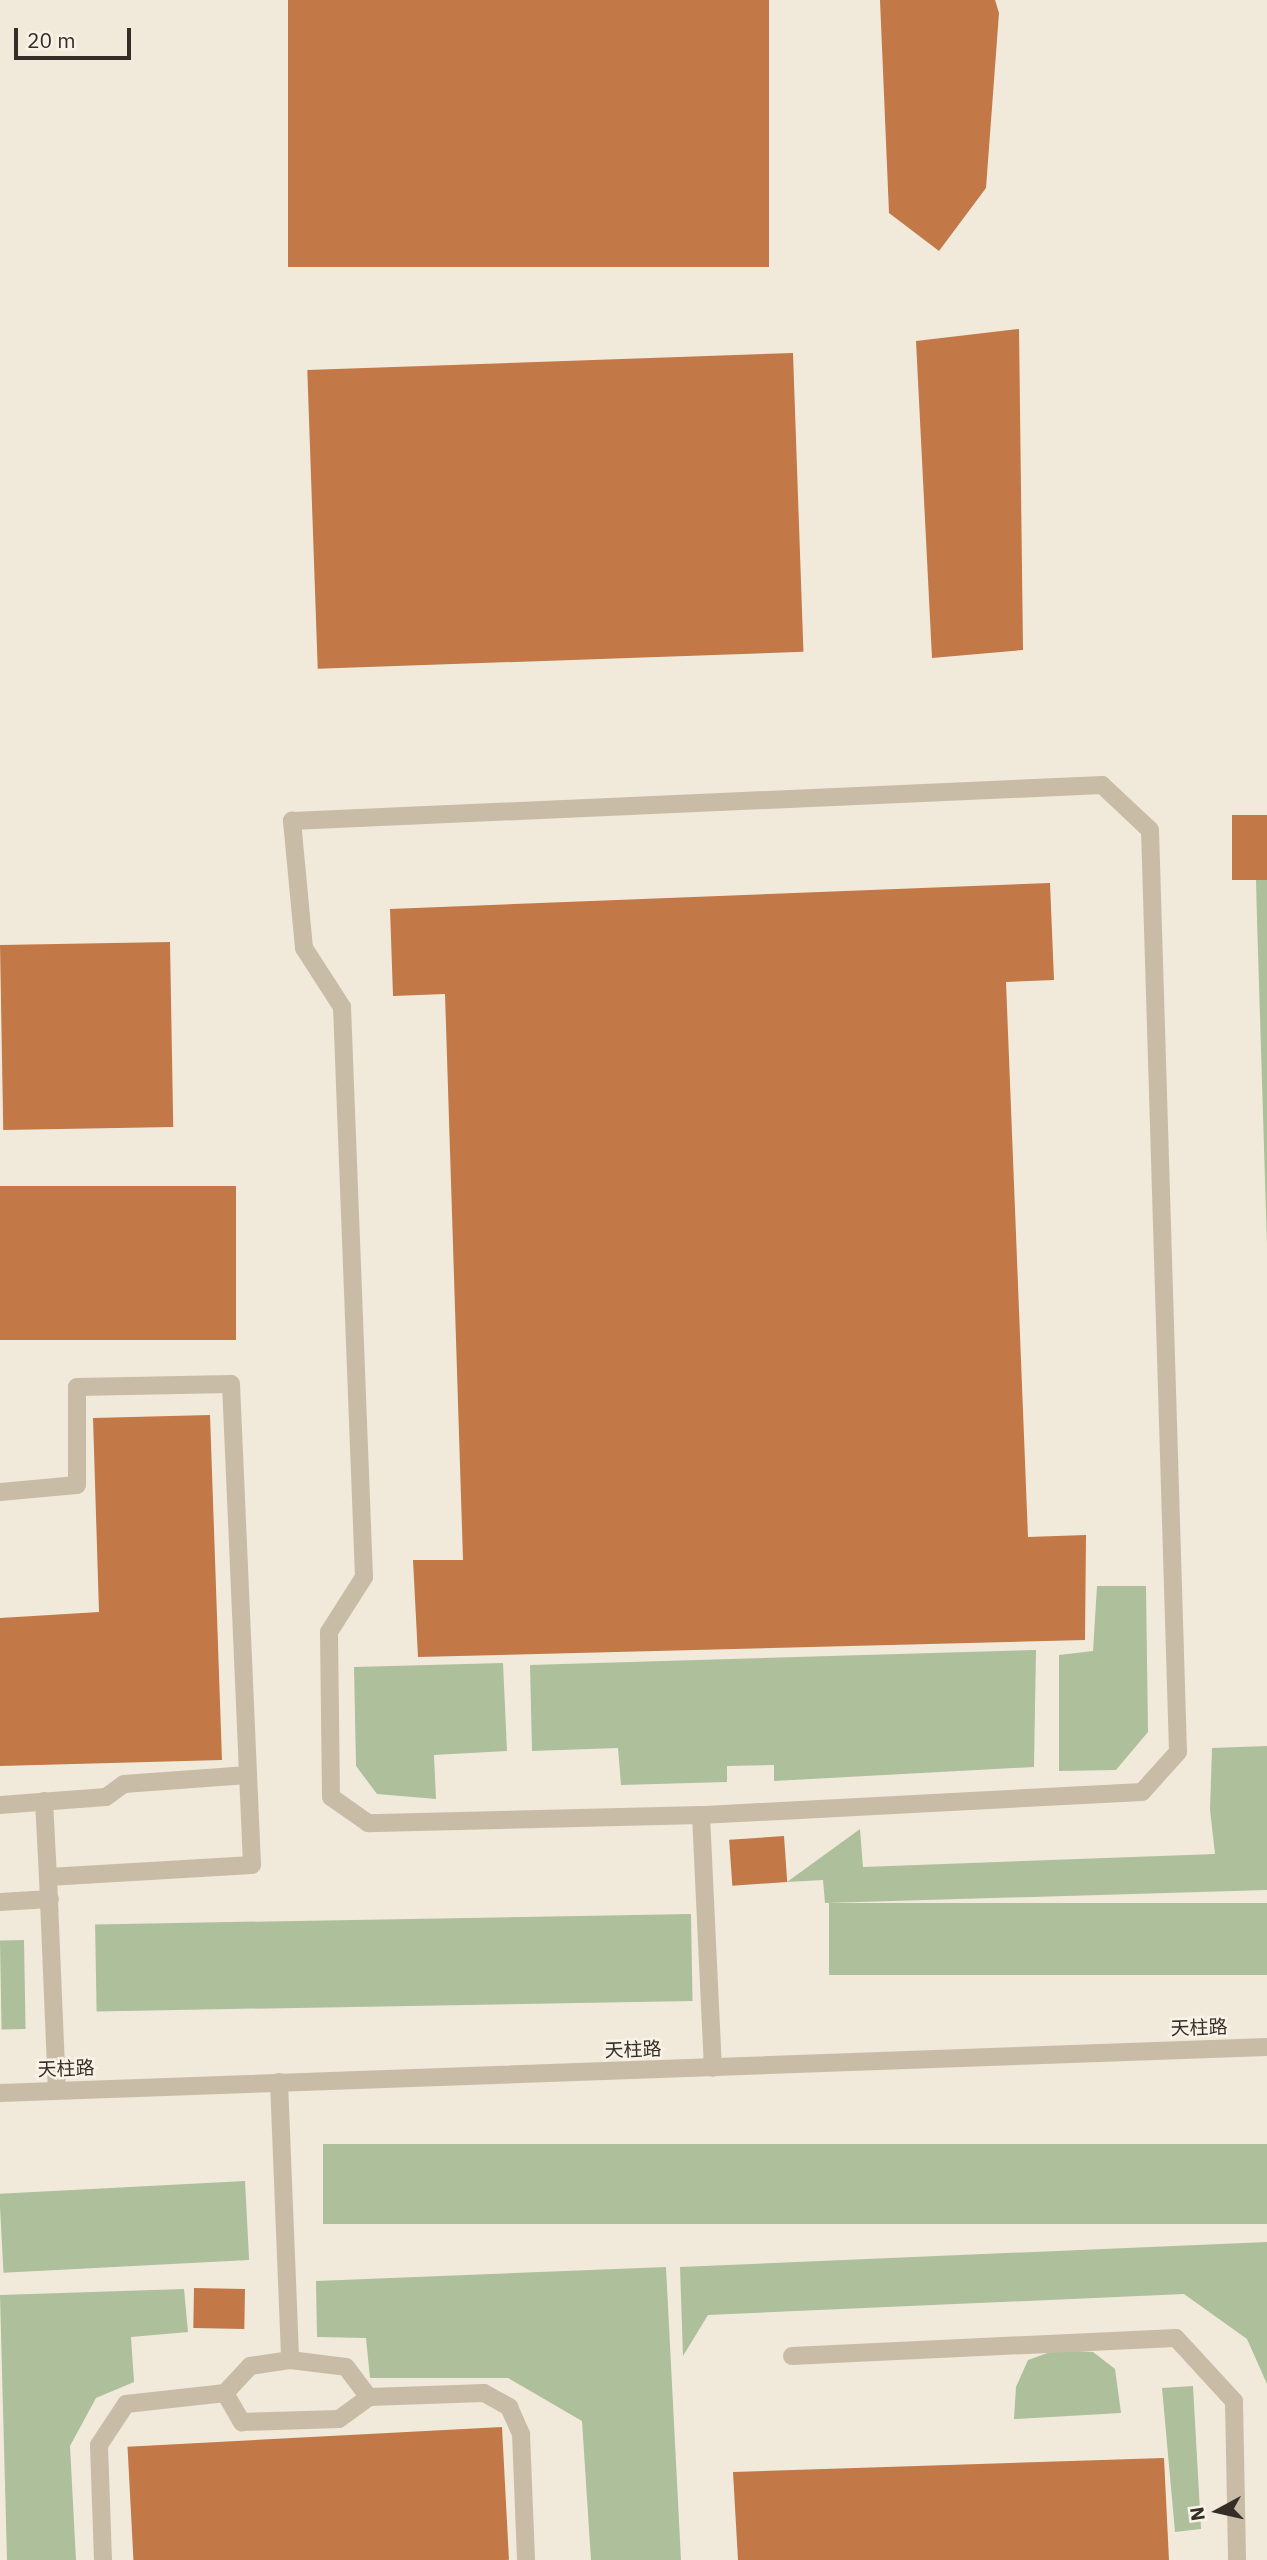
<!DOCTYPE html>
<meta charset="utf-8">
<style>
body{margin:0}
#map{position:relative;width:1267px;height:2560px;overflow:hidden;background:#f1eadb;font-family:"IBM Plex Sans","Noto Sans SC",sans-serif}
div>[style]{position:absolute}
.green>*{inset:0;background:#aebf9b;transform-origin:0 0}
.building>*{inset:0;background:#c27847;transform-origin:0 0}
.lane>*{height:18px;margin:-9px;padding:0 9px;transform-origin:9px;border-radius:9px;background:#c9bca7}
.street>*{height:18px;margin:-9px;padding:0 9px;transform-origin:9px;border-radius:9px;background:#c9bca7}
span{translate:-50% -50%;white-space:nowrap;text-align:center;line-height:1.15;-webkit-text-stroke:5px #f9f3e7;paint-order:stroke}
.street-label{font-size:19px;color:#352e28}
.north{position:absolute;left:1183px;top:2476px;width:70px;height:70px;-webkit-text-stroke:5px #f9f3e7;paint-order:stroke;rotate:262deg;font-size:19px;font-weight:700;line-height:28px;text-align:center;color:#352e28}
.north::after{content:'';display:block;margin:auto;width:24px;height:32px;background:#352e28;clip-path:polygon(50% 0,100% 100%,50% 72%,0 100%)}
.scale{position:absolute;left:14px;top:28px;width:117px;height:32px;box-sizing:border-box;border:4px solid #352e28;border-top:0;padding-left:9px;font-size:21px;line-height:24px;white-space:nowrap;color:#352e28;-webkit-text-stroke:5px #f9f3e7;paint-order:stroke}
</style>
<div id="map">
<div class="green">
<div style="clip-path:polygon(1256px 880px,1267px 880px,1267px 1245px,1257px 919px)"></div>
<div style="clip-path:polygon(1097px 1586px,1146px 1586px,1148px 1732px,1116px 1770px,1059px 1771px,1059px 1655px,1093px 1651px)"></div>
<div style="clip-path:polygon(1036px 1650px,1034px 1767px,774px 1781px,774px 1765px,727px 1766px,727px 1782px,621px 1785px,618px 1748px,532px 1751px,530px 1665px)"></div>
<div style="clip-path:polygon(503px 1663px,507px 1751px,434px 1755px,436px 1799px,377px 1794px,356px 1766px,354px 1667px)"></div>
<div style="clip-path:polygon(1267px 1746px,1267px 1890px,825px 1903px,823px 1880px,787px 1882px,860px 1829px,863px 1867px,1215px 1854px,1210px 1810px,1212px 1748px)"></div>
<div style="left:1267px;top:1903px;width:72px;height:438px;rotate:90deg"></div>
<div style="left:691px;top:1914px;width:87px;height:596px;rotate:89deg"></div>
<div style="left:24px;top:1940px;width:89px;height:24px;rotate:89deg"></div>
<div style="left:1267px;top:2144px;width:80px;height:944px;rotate:90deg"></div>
<div style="left:245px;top:2181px;width:79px;height:246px;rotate:87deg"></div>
<div style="clip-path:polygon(1267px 2242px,1267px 2384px,1247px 2339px,1184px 2294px,708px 2315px,683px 2356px,680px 2267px)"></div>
<div style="clip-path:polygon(666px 2267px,681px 2560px,591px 2560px,582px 2421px,508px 2378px,370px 2378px,366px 2338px,317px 2337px,316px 2281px)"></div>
<div style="clip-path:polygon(184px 2289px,188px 2332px,131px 2337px,134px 2382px,96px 2398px,70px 2446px,76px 2560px,7px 2560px,0 2295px)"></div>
<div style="clip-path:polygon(1056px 2350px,1093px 2352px,1115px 2369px,1121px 2413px,1014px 2419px,1016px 2387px,1028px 2360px)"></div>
<div style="clip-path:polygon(1193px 2386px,1201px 2529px,1175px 2532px,1162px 2388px)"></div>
</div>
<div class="building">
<div style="left:288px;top:0;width:481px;height:267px"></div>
<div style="clip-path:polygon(880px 0,995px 0,999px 13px,986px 188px,939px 251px,889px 213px)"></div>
<div style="clip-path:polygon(1019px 329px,1023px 650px,932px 658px,916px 341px)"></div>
<div style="left:793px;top:353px;width:299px;height:486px;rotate:88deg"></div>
<div style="left:1267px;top:815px;width:65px;height:35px;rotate:90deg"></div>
<div style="clip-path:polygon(1050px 883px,1054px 980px,1006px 982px,1028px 1537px,1086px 1535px,1085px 1640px,418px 1657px,413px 1560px,463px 1560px,445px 994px,393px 996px,390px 909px)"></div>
<div style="left:170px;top:942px;width:185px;height:170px;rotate:89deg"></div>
<div style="left:236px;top:1186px;width:154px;height:236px;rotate:90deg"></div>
<div style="clip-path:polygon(210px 1415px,222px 1760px,0 1766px,0 1618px,99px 1612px,93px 1418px)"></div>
<div style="left:784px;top:1836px;width:46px;height:55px;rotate:86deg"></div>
<div style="left:245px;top:2289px;width:40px;height:51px;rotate:91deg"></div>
<div style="left:502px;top:2427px;width:133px;height:375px;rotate:87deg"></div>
<div style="clip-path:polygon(1164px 2458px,1169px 2560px,738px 2560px,733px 2472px)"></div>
</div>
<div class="lane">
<div style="left:0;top:1492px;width:77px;rotate:-5.2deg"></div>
<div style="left:77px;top:1485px;width:98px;rotate:-90deg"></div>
<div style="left:77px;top:1387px;width:154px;rotate:-1.1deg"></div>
<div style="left:231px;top:1384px;width:481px;rotate:87.5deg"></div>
<div style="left:252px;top:1865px;width:204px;rotate:176.6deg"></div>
<div style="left:48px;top:1877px;width:214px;rotate:87.6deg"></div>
<div style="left:44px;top:1801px;width:76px;rotate:87deg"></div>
<div style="left:0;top:1805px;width:106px;rotate:-4.3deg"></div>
<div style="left:106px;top:1797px;width:22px;rotate:-36deg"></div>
<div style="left:124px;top:1784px;width:124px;rotate:-4.2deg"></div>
<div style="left:701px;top:1815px;width:333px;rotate:178.6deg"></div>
<div style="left:368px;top:1823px;width:45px;rotate:-144.9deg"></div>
<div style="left:331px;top:1797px;width:165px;rotate:-90.7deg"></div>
<div style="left:329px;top:1632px;width:65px;rotate:-57.5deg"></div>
<div style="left:364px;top:1577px;width:570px;rotate:-92.21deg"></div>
<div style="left:342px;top:1007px;width:70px;rotate:-122.8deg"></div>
<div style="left:304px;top:948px;width:128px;rotate:-95.4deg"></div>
<div style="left:292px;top:821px;width:811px;rotate:-2.54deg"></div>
<div style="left:1102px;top:785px;width:66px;rotate:43.2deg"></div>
<div style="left:1150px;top:830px;width:922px;rotate:88.26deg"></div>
<div style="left:1178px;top:1752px;width:54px;rotate:132deg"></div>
<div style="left:1142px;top:1792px;width:442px;rotate:177deg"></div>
<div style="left:701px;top:1815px;width:253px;rotate:87.3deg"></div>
<div style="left:0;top:1902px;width:50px;rotate:-3.4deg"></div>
<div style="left:279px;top:2082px;width:278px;rotate:87.7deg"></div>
<div style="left:290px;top:2360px;width:56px;rotate:7.1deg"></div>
<div style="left:346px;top:2367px;width:38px;rotate:53deg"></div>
<div style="left:369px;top:2397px;width:115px;rotate:-2deg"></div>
<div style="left:484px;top:2393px;width:29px;rotate:29deg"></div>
<div style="left:509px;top:2407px;width:30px;rotate:66deg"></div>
<div style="left:521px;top:2434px;width:126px;rotate:87.7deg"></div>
<div style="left:792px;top:2356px;width:384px;rotate:-2.7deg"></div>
<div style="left:1176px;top:2338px;width:86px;rotate:47.4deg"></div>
<div style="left:1234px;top:2401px;width:159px;rotate:88.9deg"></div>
<div style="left:225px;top:2393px;width:34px;rotate:60deg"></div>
<div style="left:242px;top:2422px;width:97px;rotate:-1.8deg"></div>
<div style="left:339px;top:2419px;width:37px;rotate:-36deg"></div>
<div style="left:103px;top:2560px;width:115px;rotate:-92deg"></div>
<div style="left:99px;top:2445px;width:49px;rotate:-56.6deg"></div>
<div style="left:126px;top:2404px;width:100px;rotate:-6.3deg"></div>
<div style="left:225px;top:2393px;width:37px;rotate:-47deg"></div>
<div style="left:250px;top:2366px;width:40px;rotate:-8.5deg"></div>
</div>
<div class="street">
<div style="left:0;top:2093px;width:1268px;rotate:-2.08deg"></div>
</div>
<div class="street-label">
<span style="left:1199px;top:2028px;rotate:-2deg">天柱路</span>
<span style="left:633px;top:2050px;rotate:-2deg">天柱路</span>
<span style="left:66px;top:2069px;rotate:-2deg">天柱路</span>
</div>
<div class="north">N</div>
<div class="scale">20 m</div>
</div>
